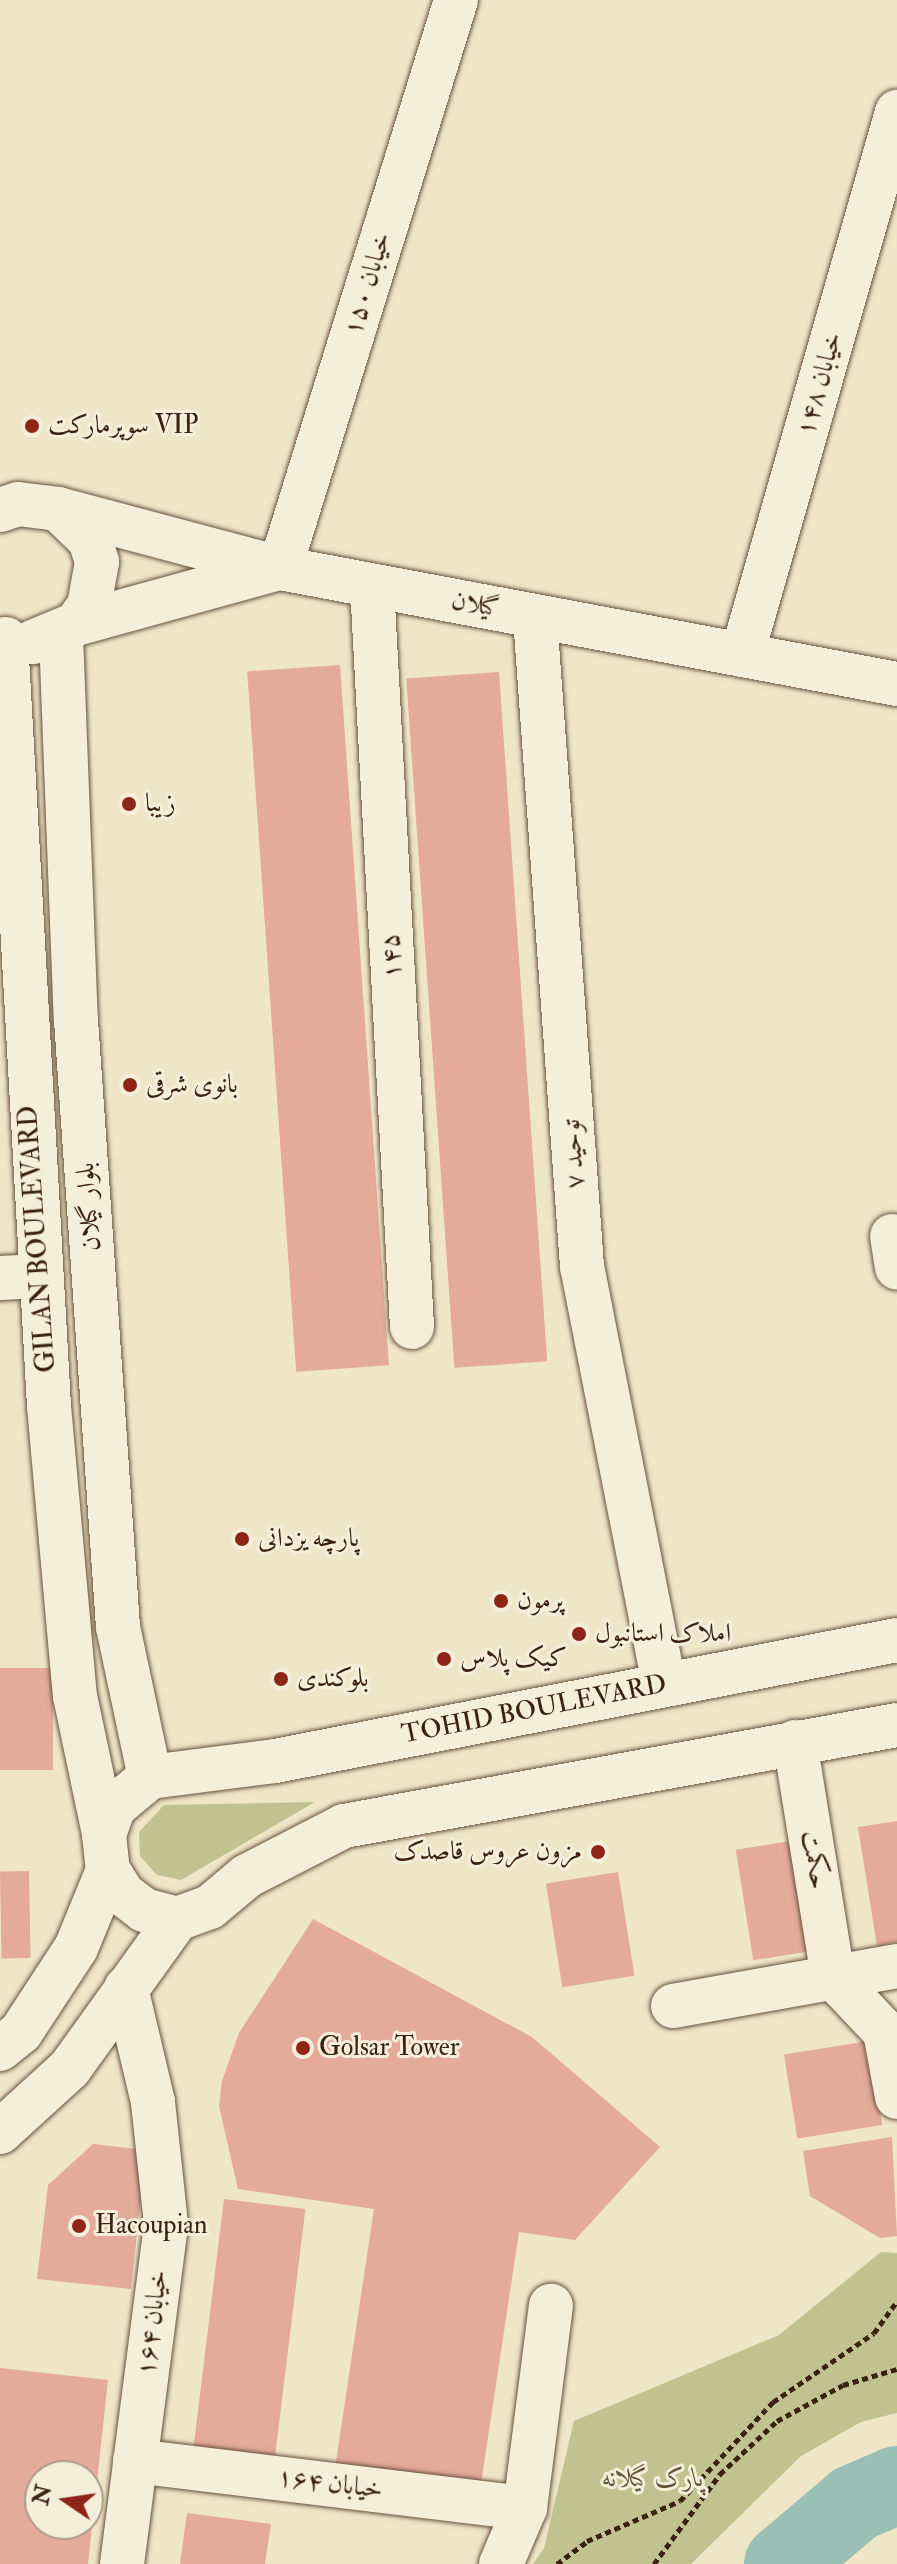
<!DOCTYPE html>
<meta charset="utf-8">
<style>
body{margin:0}
#map{position:relative;width:897px;height:2564px;overflow:hidden;background:#efe5c7;font-family:"IM FELL Double Pica",Amiri,serif}
div>[style]{position:absolute}
.green>*{inset:0;background:#c1c290}
.river>*{height:78px;margin:-39px;padding:0 39px;transform-origin:39px;border-radius:39px;background:#9abfb5}
.building>*{inset:0;background:#e4aa9a;transform-origin:0 0}
.path>*{height:5px;margin-top:-2.5px;transform-origin:0;background:repeating-linear-gradient(90deg,#3a220f 0 6px,transparent 0 10px)}
.roads{filter:drop-shadow(0 0 2px #67533d) drop-shadow(0 0 2px #67533d)}
.minor>*{height:44px;margin:-22px;padding:0 22px;transform-origin:22px;border-radius:22px;background:#f5eedb}
.secondary>*{height:44px;margin:-22px;padding:0 22px;transform-origin:22px;border-radius:22px;background:#f5eedb}
.dots>*{width:22px;height:22px;translate:-50% -50%;box-sizing:border-box;border:4px solid #f5eedb;border-radius:50%}
span{translate:-50% -50%;white-space:nowrap;text-align:center;line-height:1.15;-webkit-text-stroke:6px #f5eedb;paint-order:stroke}
.street-label{font-size:26px;color:#3a220f}
.poi-label{font-size:26px;color:#3a220f}
.left{translate:0 -50%;text-align:left}
.right{translate:-100% -50%;text-align:right}
.park-label{font-size:26px;color:#625236;font-style:italic}
.north{position:absolute;left:24px;top:2460px;width:80px;height:80px;box-sizing:border-box;background:#f5eedb;border:2px solid #aa9c89;border-radius:50%;rotate:283deg;font-size:22px;font-weight:700;line-height:32px;text-align:center;color:#3a220f}
.north::after{content:'';display:block;margin:auto;width:28px;height:36px;background:#8f2418;clip-path:polygon(50% 0,100% 100%,50% 72%,0 100%)}
</style>
<div id="map">
<div class="green">
<div style="clip-path:polygon(315px 1802px,181px 1880px,157px 1875px,140px 1856px,139px 1832px,164px 1805px)"></div>
<div style="clip-path:polygon(881px 2252px,897px 2253px,897px 2413px,861px 2422px,801px 2456px,691px 2564px,533px 2564px,544px 2548px,574px 2421px,779px 2335px)"></div>
</div>
<div class="river">
<div style="left:783px;top:2564px;width:94px;rotate:-40.3deg"></div>
<div style="left:855px;top:2503px;width:46px;rotate:-23.2deg"></div>
</div>
<div class="building">
<div style="left:340px;top:665px;width:702px;height:93px;rotate:86deg"></div>
<div style="left:499px;top:672px;width:691px;height:93px;rotate:86deg"></div>
<div style="left:0;top:1668px;width:53px;height:102px"></div>
<div style="clip-path:polygon(897px 1821px,897px 1942px,877px 1946px,858px 1827px)"></div>
<div style="left:797px;top:1840px;width:112px;height:62px;rotate:81deg"></div>
<div style="left:29px;top:1871px;width:87px;height:29px;rotate:89deg"></div>
<div style="left:618px;top:1872px;width:105px;height:73px;rotate:81deg"></div>
<div style="clip-path:polygon(313px 1919px,532px 2037px,660px 2147px,575px 2240px,519px 2232px,479px 2497px,334px 2475px,374px 2209px,238px 2189px,219px 2106px,222px 2081px,239px 2033px)"></div>
<div style="left:869px;top:2041px;width:85px;height:86px;rotate:81deg"></div>
<div style="clip-path:polygon(892px 2137px,897px 2236px,880px 2238px,810px 2196px,803px 2151px)"></div>
<div style="clip-path:polygon(93px 2144px,146px 2150px,131px 2289px,37px 2279px,48px 2185px)"></div>
<div style="left:224px;top:2199px;width:82px;height:252px;rotate:7deg"></div>
<div style="clip-path:polygon(evenodd,0 2368px,108px 2380px,88px 2564px,0 2564px,0 2368px,40px 2476px,88px 2476px,88px 2524px,40px 2524px,40px 2476px)"></div>
<div style="clip-path:polygon(187px 2513px,271px 2524px,265px 2564px,180px 2564px)"></div>
</div>
<div class="path">
<div style="left:557px;top:2564px;width:38px;rotate:-37deg"></div>
<div style="left:587px;top:2541px;width:101px;rotate:-23.3deg"></div>
<div style="left:680px;top:2501px;width:136px;rotate:-46.8deg"></div>
<div style="left:773px;top:2402px;width:122px;rotate:-34.3deg"></div>
<div style="left:874px;top:2333px;width:39px;rotate:-54deg"></div>
<div style="left:654px;top:2564px;width:112px;rotate:-53.7deg"></div>
<div style="left:720px;top:2474px;width:78px;rotate:-42.9deg"></div>
<div style="left:777px;top:2421px;width:75px;rotate:-28.6deg"></div>
<div style="left:843px;top:2385px;width:56px;rotate:-16.5deg"></div>
</div>
<div class="roads">
<div class="minor">
<div style="left:58px;top:509px;width:230px;rotate:14.9deg"></div>
<div style="left:280px;top:568px;width:628px;rotate:10.65deg"></div>
<div style="left:280px;top:568px;width:595px;rotate:-72.78deg"></div>
<div style="left:372px;top:586px;width:742px;rotate:86.91deg"></div>
<div style="left:535px;top:617px;width:651px;rotate:85.86deg"></div>
<div style="left:582px;top:1266px;width:427px;rotate:78.9deg"></div>
<div style="left:76px;top:624px;width:212px;rotate:-15.4deg"></div>
<div style="left:742px;top:655px;width:565px;rotate:-74.07deg"></div>
<div style="left:892px;top:1236px;width:32px;rotate:81deg"></div>
<div style="left:0;top:1278px;width:40px;rotate:-2.9deg"></div>
<div style="left:795px;top:1742px;width:238px;rotate:80.8deg"></div>
<div style="left:833px;top:1977px;width:76px;rotate:46.6deg"></div>
<div style="left:885px;top:2032px;width:66px;rotate:79.5deg"></div>
<div style="left:673px;top:2006px;width:228px;rotate:-10.1deg"></div>
<div style="left:135px;top:2461px;width:393px;rotate:6.9deg"></div>
<div style="left:122px;top:2564px;width:343px;rotate:-82.6deg"></div>
<div style="left:166px;top:2224px;width:123px;rotate:-96.1deg"></div>
<div style="left:153px;top:2102px;width:117px;rotate:-103.3deg"></div>
<div style="left:501px;top:2564px;width:61px;rotate:-66.8deg"></div>
<div style="left:525px;top:2508px;width:204px;rotate:-82.7deg"></div>
</div>
<div class="secondary">
<div style="left:0;top:510px;width:19px;rotate:-18deg"></div>
<div style="left:18px;top:504px;width:40px;rotate:7.1deg"></div>
<div style="left:58px;top:509px;width:45px;rotate:44.1deg"></div>
<div style="left:90px;top:540px;width:23px;rotate:72deg"></div>
<div style="left:97px;top:562px;width:45px;rotate:100.3deg"></div>
<div style="left:89px;top:606px;width:22px;rotate:126deg"></div>
<div style="left:76px;top:624px;width:47px;rotate:157.3deg"></div>
<div style="left:61px;top:635px;width:385px;rotate:87.8deg"></div>
<div style="left:76px;top:1020px;width:608px;rotate:86.04deg"></div>
<div style="left:118px;top:1627px;width:153px;rotate:78deg"></div>
<div style="left:6px;top:639px;width:768px;rotate:86.79deg"></div>
<div style="left:49px;top:1406px;width:291px;rotate:84.9deg"></div>
<div style="left:75px;top:1696px;width:141px;rotate:78.1deg"></div>
<div style="left:897px;top:1640px;width:634px;rotate:168.99deg"></div>
<div style="left:275px;top:1761px;width:126px;rotate:172.7deg"></div>
<div style="left:150px;top:1777px;width:47px;rotate:140.2deg"></div>
<div style="left:114px;top:1807px;width:29px;rotate:110deg"></div>
<div style="left:104px;top:1834px;width:36px;rotate:84deg"></div>
<div style="left:108px;top:1870px;width:28px;rotate:58deg"></div>
<div style="left:123px;top:1894px;width:26px;rotate:37deg"></div>
<div style="left:144px;top:1910px;width:34px;rotate:15deg"></div>
<div style="left:177px;top:1919px;width:35px;rotate:-20deg"></div>
<div style="left:210px;top:1907px;width:48px;rotate:-40deg"></div>
<div style="left:247px;top:1876px;width:109px;rotate:-27.3deg"></div>
<div style="left:344px;top:1826px;width:562px;rotate:-10.35deg"></div>
<div style="left:0;top:2049px;width:27px;rotate:-39deg"></div>
<div style="left:21px;top:2032px;width:100px;rotate:-56.8deg"></div>
<div style="left:76px;top:1948px;width:84px;rotate:-67.7deg"></div>
<div style="left:0;top:2132px;width:95px;rotate:-42.4deg"></div>
<div style="left:70px;top:2068px;width:183px;rotate:-54.3deg"></div>
</div>
</div>
<div class="dots">
<div style="left:32px;top:426px;background:#8f2418"></div>
<div style="left:129px;top:804px;background:#8f2418"></div>
<div style="left:130px;top:1085px;background:#8f2418"></div>
<div style="left:242px;top:1539px;background:#8f2418"></div>
<div style="left:501px;top:1601px;background:#8f2418"></div>
<div style="left:579px;top:1634px;background:#8f2418"></div>
<div style="left:444px;top:1659px;background:#8f2418"></div>
<div style="left:281px;top:1679px;background:#8f2418"></div>
<div style="left:598px;top:1852px;background:#8f2418"></div>
<div style="left:303px;top:2048px;background:#8f2418"></div>
<div style="left:79px;top:2226px;background:#8f2418"></div>
</div>
<div class="street-label">
<span style="left:368px;top:284px;rotate:-73deg">خیابان ۱۵۰</span>
<span style="left:820px;top:384px;rotate:-74deg">خیابان ۱۴۸</span>
<span style="left:475px;top:605px;rotate:11deg">گیلان</span>
<span style="left:392px;top:956px;rotate:-93deg">۱۴۵</span>
<span style="left:574px;top:1154px;rotate:-94deg">توحید ۷</span>
<span style="left:89px;top:1207px;rotate:-94deg">بلوار گیلان</span>
<span style="left:38px;top:1239px;rotate:-94deg">GILAN BOULEVARD</span>
<span style="left:534px;top:1710px;rotate:-11deg">TOHID BOULEVARD</span>
<span style="left:814px;top:1860px;rotate:81deg">حکمت</span>
<span style="left:153px;top:2323px;rotate:-83deg">۱۶۴ خیابان</span>
<span style="left:330px;top:2484px;rotate:7deg">خیابان ۱۶۴</span>
</div>
<div class="poi-label">
<span class="left" style="left:48px;top:426px">سوپرمارکت VIP</span>
<span class="left" style="left:145px;top:804px">زیبا</span>
<span class="left" style="left:146px;top:1085px">بانوی شرقی</span>
<span class="left" style="left:258px;top:1539px">پارچه یزدانی</span>
<span class="left" style="left:517px;top:1601px">پرمون</span>
<span class="left" style="left:595px;top:1634px">املاک استانبول</span>
<span class="left" style="left:460px;top:1659px">کیک پلاس</span>
<span class="left" style="left:297px;top:1679px">بلوکندی</span>
<span class="right" style="left:582px;top:1852px">مزون عروس قاصدک</span>
<span class="left" style="left:319px;top:2048px">Golsar Tower</span>
<span class="left" style="left:95px;top:2226px">Hacoupian</span>
</div>
<div class="park-label">
<span style="left:653px;top:2479px">پارک گیلانه</span>
</div>
<div class="north">N</div>
</div>
